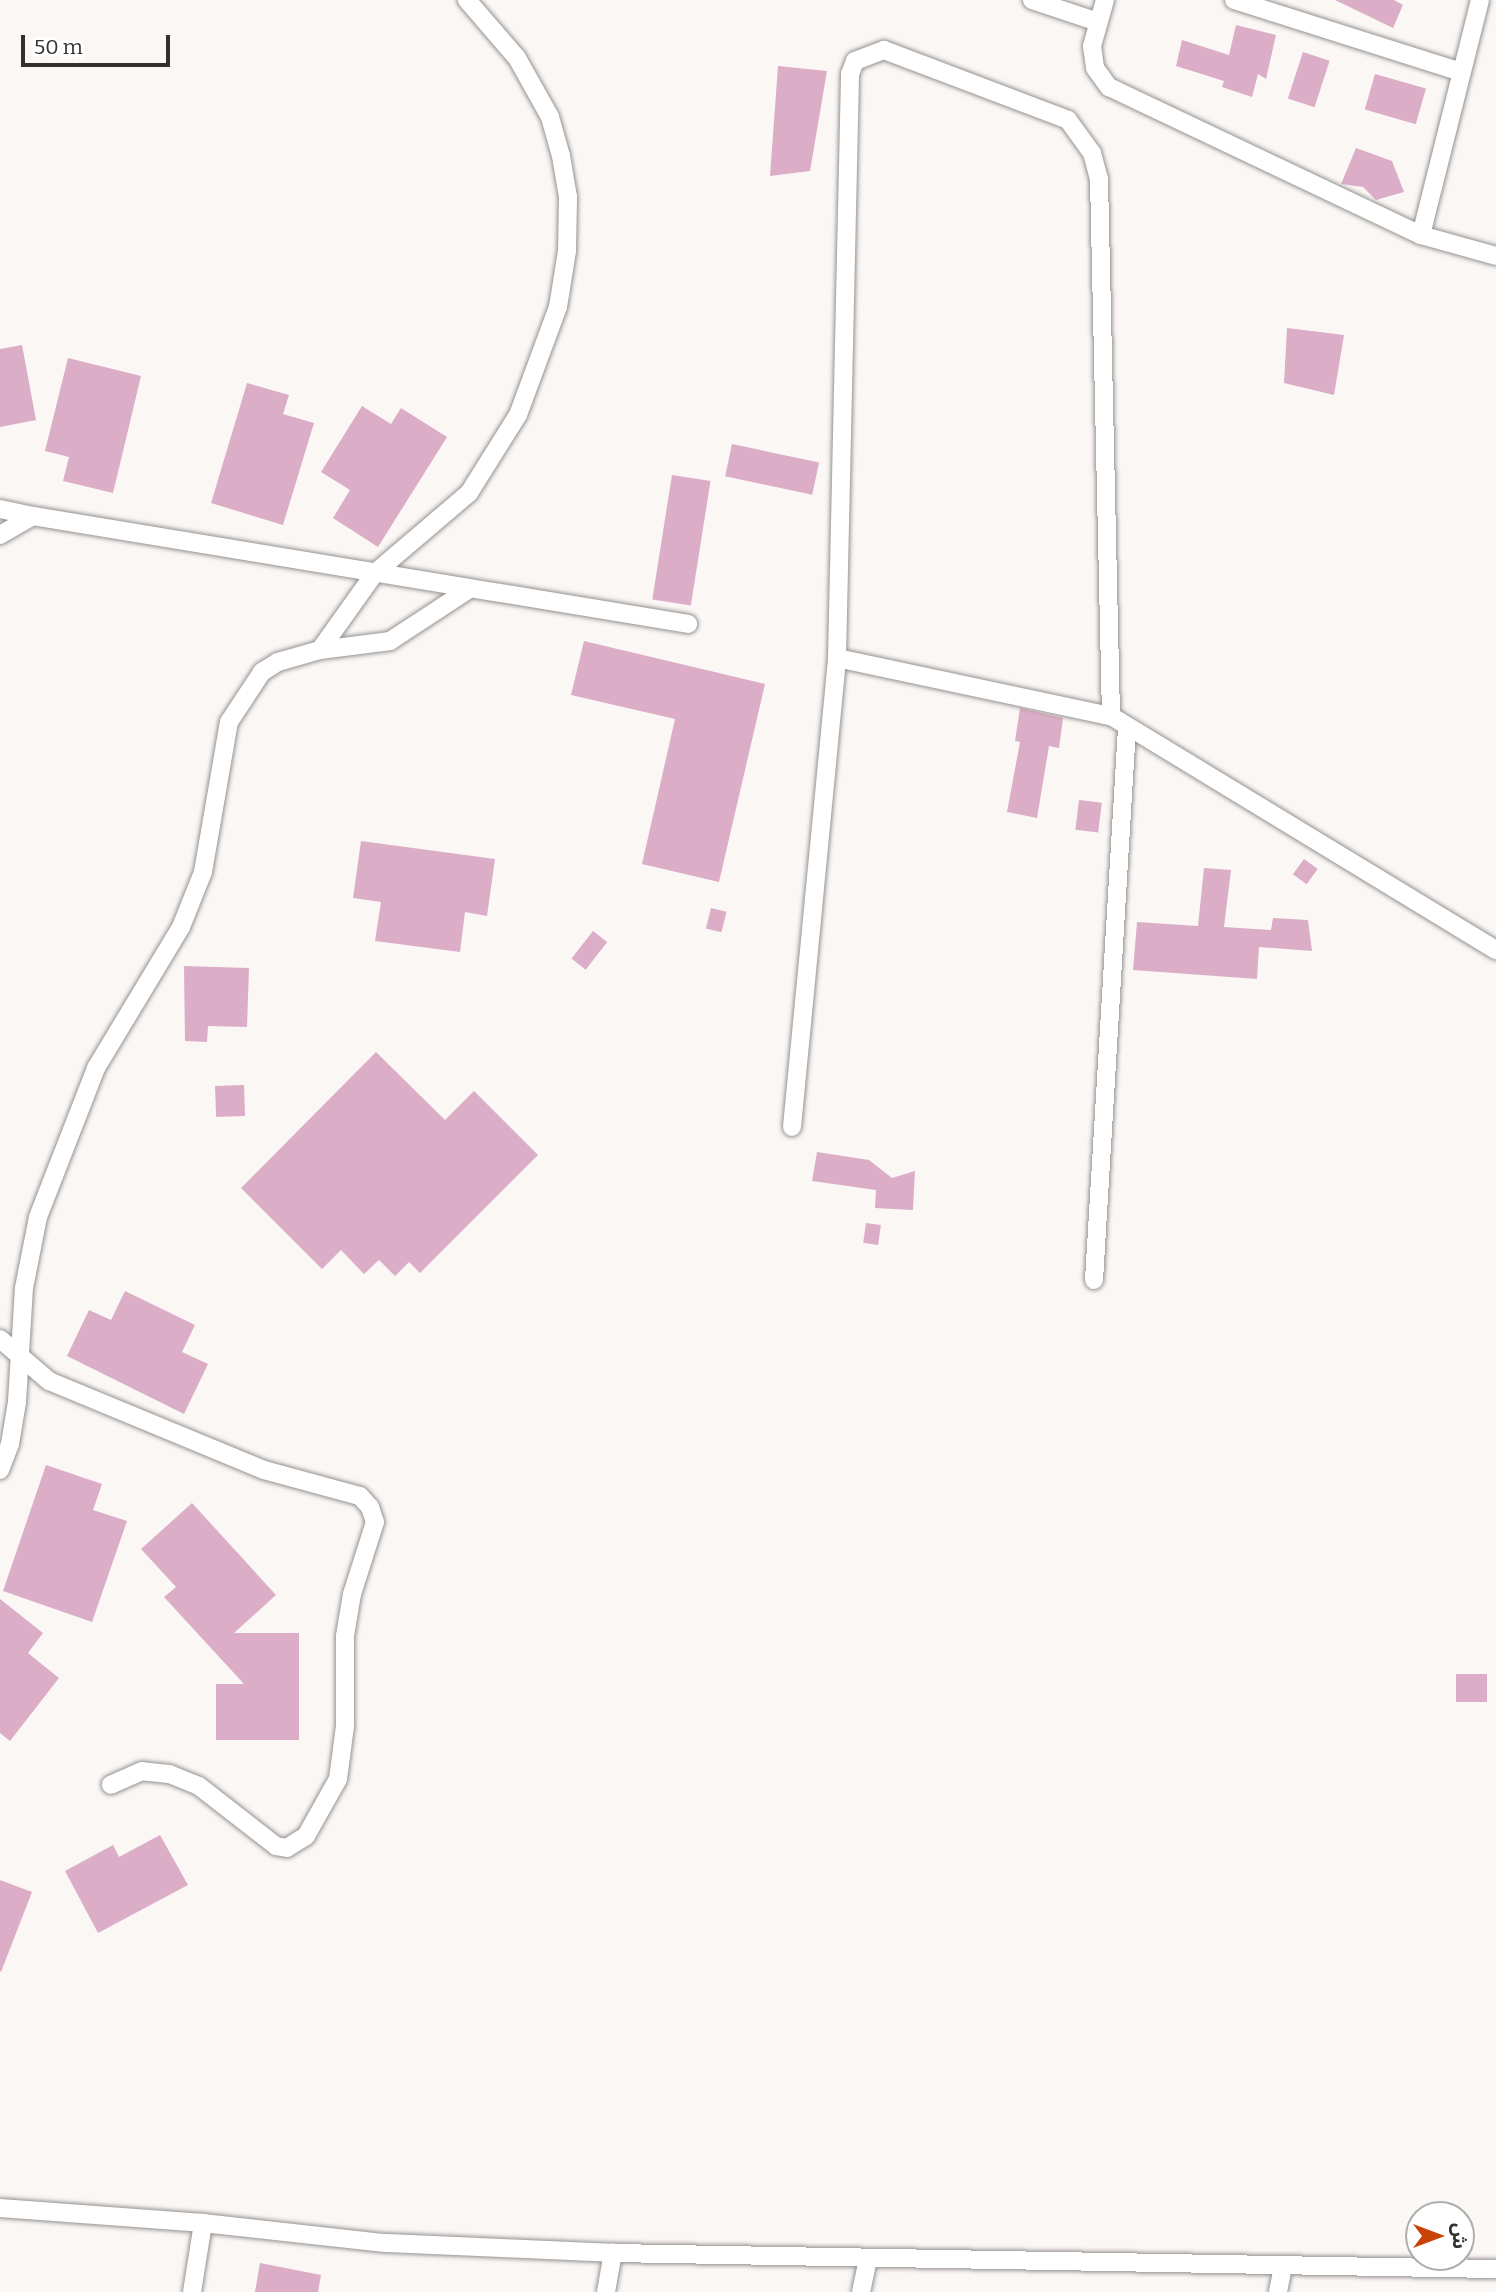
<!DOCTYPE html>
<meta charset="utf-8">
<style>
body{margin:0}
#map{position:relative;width:1496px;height:2292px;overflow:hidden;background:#faf7f5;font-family:Bitter,"Noto Sans Arabic",serif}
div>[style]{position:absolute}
.building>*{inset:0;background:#dcadc7;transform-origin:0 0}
.roads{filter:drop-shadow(0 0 2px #959290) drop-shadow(0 0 2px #959290)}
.street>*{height:18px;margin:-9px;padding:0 9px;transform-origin:9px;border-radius:9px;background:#fff}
span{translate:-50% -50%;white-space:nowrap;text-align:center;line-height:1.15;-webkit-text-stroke:5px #fff;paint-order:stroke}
.north{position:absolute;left:1405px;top:2201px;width:70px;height:70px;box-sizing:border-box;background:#fff;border:2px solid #adadac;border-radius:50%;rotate:90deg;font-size:19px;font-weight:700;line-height:28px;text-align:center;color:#323130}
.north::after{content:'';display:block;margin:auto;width:24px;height:32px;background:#c94309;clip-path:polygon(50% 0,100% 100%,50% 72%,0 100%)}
.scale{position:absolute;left:21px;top:35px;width:149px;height:32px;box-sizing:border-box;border:4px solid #323130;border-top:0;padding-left:9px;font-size:21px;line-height:24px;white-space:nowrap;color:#323130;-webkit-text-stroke:5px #fff;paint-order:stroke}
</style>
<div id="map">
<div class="building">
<div style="clip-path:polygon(1335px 0,1394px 0,1403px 5px,1393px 28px)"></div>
<div style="clip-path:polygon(1236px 25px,1276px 35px,1266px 79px,1258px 74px,1252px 97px,1222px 87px,1224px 81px,1176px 66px,1182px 40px,1229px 55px)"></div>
<div style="left:1303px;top:52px;width:28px;height:49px;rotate:18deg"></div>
<div style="clip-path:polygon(778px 66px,827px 71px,810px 171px,770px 176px)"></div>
<div style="left:1375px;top:74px;width:53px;height:37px;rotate:16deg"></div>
<div style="clip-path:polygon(1356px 148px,1392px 161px,1404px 192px,1376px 200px,1363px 187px,1341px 184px)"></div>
<div style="clip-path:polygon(1287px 328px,1344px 335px,1334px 395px,1284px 383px)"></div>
<div style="clip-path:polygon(22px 345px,36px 420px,0 427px,0 349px)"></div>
<div style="clip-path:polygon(68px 358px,141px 376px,113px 493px,63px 481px,69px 457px,45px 451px)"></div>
<div style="clip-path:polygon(247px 383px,289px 395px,283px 414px,314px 423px,283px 525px,211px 503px)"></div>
<div style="clip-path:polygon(362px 406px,391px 424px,401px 408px,447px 437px,378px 547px,333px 518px,350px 490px,321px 472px)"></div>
<div style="left:732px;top:444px;width:89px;height:33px;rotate:12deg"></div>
<div style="left:672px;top:475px;width:39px;height:126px;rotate:9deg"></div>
<div style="clip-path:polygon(584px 641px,765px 684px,719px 882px,642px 864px,675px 719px,571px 695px)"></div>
<div style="clip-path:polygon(1020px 708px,1063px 718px,1059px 748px,1049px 746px,1037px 818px,1007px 812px,1020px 742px,1015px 741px)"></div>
<div style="left:1079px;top:800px;width:23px;height:30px;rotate:7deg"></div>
<div style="clip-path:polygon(361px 841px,495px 859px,487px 916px,465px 912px,460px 952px,375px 941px,381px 902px,353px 898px)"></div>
<div style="left:1304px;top:859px;width:17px;height:19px;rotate:36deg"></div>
<div style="clip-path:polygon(1204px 868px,1231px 870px,1224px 927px,1271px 930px,1273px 918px,1308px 920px,1312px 951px,1259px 947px,1257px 979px,1133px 970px,1137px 922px,1198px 926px)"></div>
<div style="left:711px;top:908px;width:16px;height:21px;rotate:14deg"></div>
<div style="left:593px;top:931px;width:18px;height:35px;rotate:38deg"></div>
<div style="clip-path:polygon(184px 966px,249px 968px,247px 1027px,208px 1026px,207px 1042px,185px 1041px)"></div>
<div style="clip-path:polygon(376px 1052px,445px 1120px,474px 1091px,538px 1155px,420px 1273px,409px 1262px,395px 1276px,379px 1260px,364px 1274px,341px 1250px,322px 1269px,241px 1188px)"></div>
<div style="left:244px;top:1085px;width:31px;height:29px;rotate:88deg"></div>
<div style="clip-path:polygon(817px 1152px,869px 1160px,892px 1178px,915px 1171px,913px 1210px,875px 1208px,876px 1190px,812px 1181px)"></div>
<div style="left:866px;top:1223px;width:15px;height:20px;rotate:8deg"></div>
<div style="clip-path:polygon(125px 1291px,195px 1325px,182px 1352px,208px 1364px,184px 1414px,67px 1356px,89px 1310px,111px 1320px)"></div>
<div style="clip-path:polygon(46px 1465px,102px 1484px,93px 1510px,127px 1521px,92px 1622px,3px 1591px)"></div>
<div style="clip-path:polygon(192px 1503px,276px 1595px,234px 1633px,299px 1633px,299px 1740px,216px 1740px,216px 1684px,244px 1684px,164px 1597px,176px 1587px,141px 1549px)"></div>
<div style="clip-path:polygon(0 1599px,43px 1633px,28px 1653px,59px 1678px,10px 1741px,0 1733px)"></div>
<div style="left:1456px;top:1674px;width:31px;height:28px"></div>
<div style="clip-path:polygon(160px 1835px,188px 1885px,98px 1933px,65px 1871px,113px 1845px,119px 1857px)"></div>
<div style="clip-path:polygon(0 1880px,32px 1892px,1px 1972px,0 1971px)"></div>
<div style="clip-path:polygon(260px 2263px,321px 2275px,318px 2292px,255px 2292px)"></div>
</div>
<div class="roads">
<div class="street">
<div style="left:1032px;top:0;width:70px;rotate:18.4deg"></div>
<div style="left:1105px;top:0;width:48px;rotate:105.8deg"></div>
<div style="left:1092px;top:46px;width:22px;rotate:82deg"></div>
<div style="left:1095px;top:68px;width:24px;rotate:54deg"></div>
<div style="left:1109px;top:87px;width:345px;rotate:25.4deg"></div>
<div style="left:1421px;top:235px;width:78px;rotate:15.6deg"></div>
<div style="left:1234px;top:0;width:238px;rotate:17.6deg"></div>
<div style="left:1421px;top:235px;width:242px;rotate:-75.9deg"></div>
<div style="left:0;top:509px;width:34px;rotate:12deg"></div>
<div style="left:0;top:535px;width:38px;rotate:-30deg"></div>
<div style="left:33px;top:516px;width:664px;rotate:9.36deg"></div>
<div style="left:320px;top:650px;width:95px;rotate:-54.5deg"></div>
<div style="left:375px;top:573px;width:123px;rotate:-40.4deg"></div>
<div style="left:469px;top:493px;width:92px;rotate:-57.9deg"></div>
<div style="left:518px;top:415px;width:115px;rotate:-69.7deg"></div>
<div style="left:558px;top:307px;width:57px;rotate:-80.9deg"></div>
<div style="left:567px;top:251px;width:54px;rotate:-88.9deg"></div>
<div style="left:568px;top:197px;width:42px;rotate:-99.7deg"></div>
<div style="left:561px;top:156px;width:41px;rotate:-105.8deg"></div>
<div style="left:550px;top:117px;width:68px;rotate:-119.2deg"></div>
<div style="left:517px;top:58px;width:77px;rotate:-130.8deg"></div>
<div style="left:837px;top:658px;width:584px;rotate:-88.72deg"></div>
<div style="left:850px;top:74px;width:14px;rotate:-69deg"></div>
<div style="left:855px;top:61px;width:31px;rotate:-21deg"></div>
<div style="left:884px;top:50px;width:197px;rotate:20.8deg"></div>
<div style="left:1068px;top:120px;width:41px;rotate:54deg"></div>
<div style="left:1092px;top:153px;width:27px;rotate:75deg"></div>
<div style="left:1099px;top:179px;width:537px;rotate:88.72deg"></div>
<div style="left:792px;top:1127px;width:471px;rotate:-84.5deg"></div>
<div style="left:837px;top:658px;width:280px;rotate:12deg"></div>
<div style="left:1111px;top:716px;width:451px;rotate:31.3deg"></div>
<div style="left:1094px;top:1280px;width:554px;rotate:-86.58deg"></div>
<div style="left:0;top:1339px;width:65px;rotate:40.6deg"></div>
<div style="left:49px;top:1381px;width:233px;rotate:22.5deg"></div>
<div style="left:264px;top:1470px;width:99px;rotate:15.2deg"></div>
<div style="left:360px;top:1496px;width:15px;rotate:48deg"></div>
<div style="left:370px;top:1507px;width:16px;rotate:72deg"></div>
<div style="left:375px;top:1522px;width:76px;rotate:107.7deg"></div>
<div style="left:352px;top:1594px;width:43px;rotate:99.5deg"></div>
<div style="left:345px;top:1636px;width:90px;rotate:90deg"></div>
<div style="left:345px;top:1726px;width:53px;rotate:97.5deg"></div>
<div style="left:338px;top:1779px;width:65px;rotate:119.3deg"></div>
<div style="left:306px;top:1836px;width:22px;rotate:148deg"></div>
<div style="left:287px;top:1848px;width:11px;rotate:-170deg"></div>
<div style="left:276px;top:1846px;width:98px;rotate:-142.1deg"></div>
<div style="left:199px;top:1786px;width:32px;rotate:-158deg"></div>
<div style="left:169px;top:1774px;width:27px;rotate:-174deg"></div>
<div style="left:142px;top:1771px;width:34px;rotate:156deg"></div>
<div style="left:0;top:1470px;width:28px;rotate:-69deg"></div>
<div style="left:10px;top:1444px;width:43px;rotate:-80.5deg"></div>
<div style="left:17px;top:1402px;width:114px;rotate:-86.5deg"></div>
<div style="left:24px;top:1288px;width:72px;rotate:-78.8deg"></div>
<div style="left:38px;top:1217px;width:160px;rotate:-68.7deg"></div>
<div style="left:96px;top:1068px;width:165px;rotate:-58.9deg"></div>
<div style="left:181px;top:927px;width:59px;rotate:-68.2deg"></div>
<div style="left:203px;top:872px;width:152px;rotate:-80.2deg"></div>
<div style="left:229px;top:722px;width:60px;rotate:-56.6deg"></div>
<div style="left:262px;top:672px;width:19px;rotate:-32deg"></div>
<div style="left:278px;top:662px;width:44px;rotate:-15.9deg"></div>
<div style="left:320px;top:650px;width:71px;rotate:-7.3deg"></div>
<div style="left:390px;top:641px;width:93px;rotate:-33.2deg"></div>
<div style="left:0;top:2208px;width:204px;rotate:4.2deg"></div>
<div style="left:203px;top:2223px;width:183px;rotate:6.3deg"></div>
<div style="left:385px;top:2243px;width:228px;rotate:2.5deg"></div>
<div style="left:613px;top:2253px;width:883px;rotate:1.04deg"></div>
<div style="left:192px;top:2292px;width:70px;rotate:-80.9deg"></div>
<div style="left:606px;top:2292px;width:40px;rotate:-80deg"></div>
<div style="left:861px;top:2292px;width:33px;rotate:-78deg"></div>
<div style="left:1278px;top:2292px;width:26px;rotate:-79deg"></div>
</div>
</div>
<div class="north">ش</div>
<div class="scale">50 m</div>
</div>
